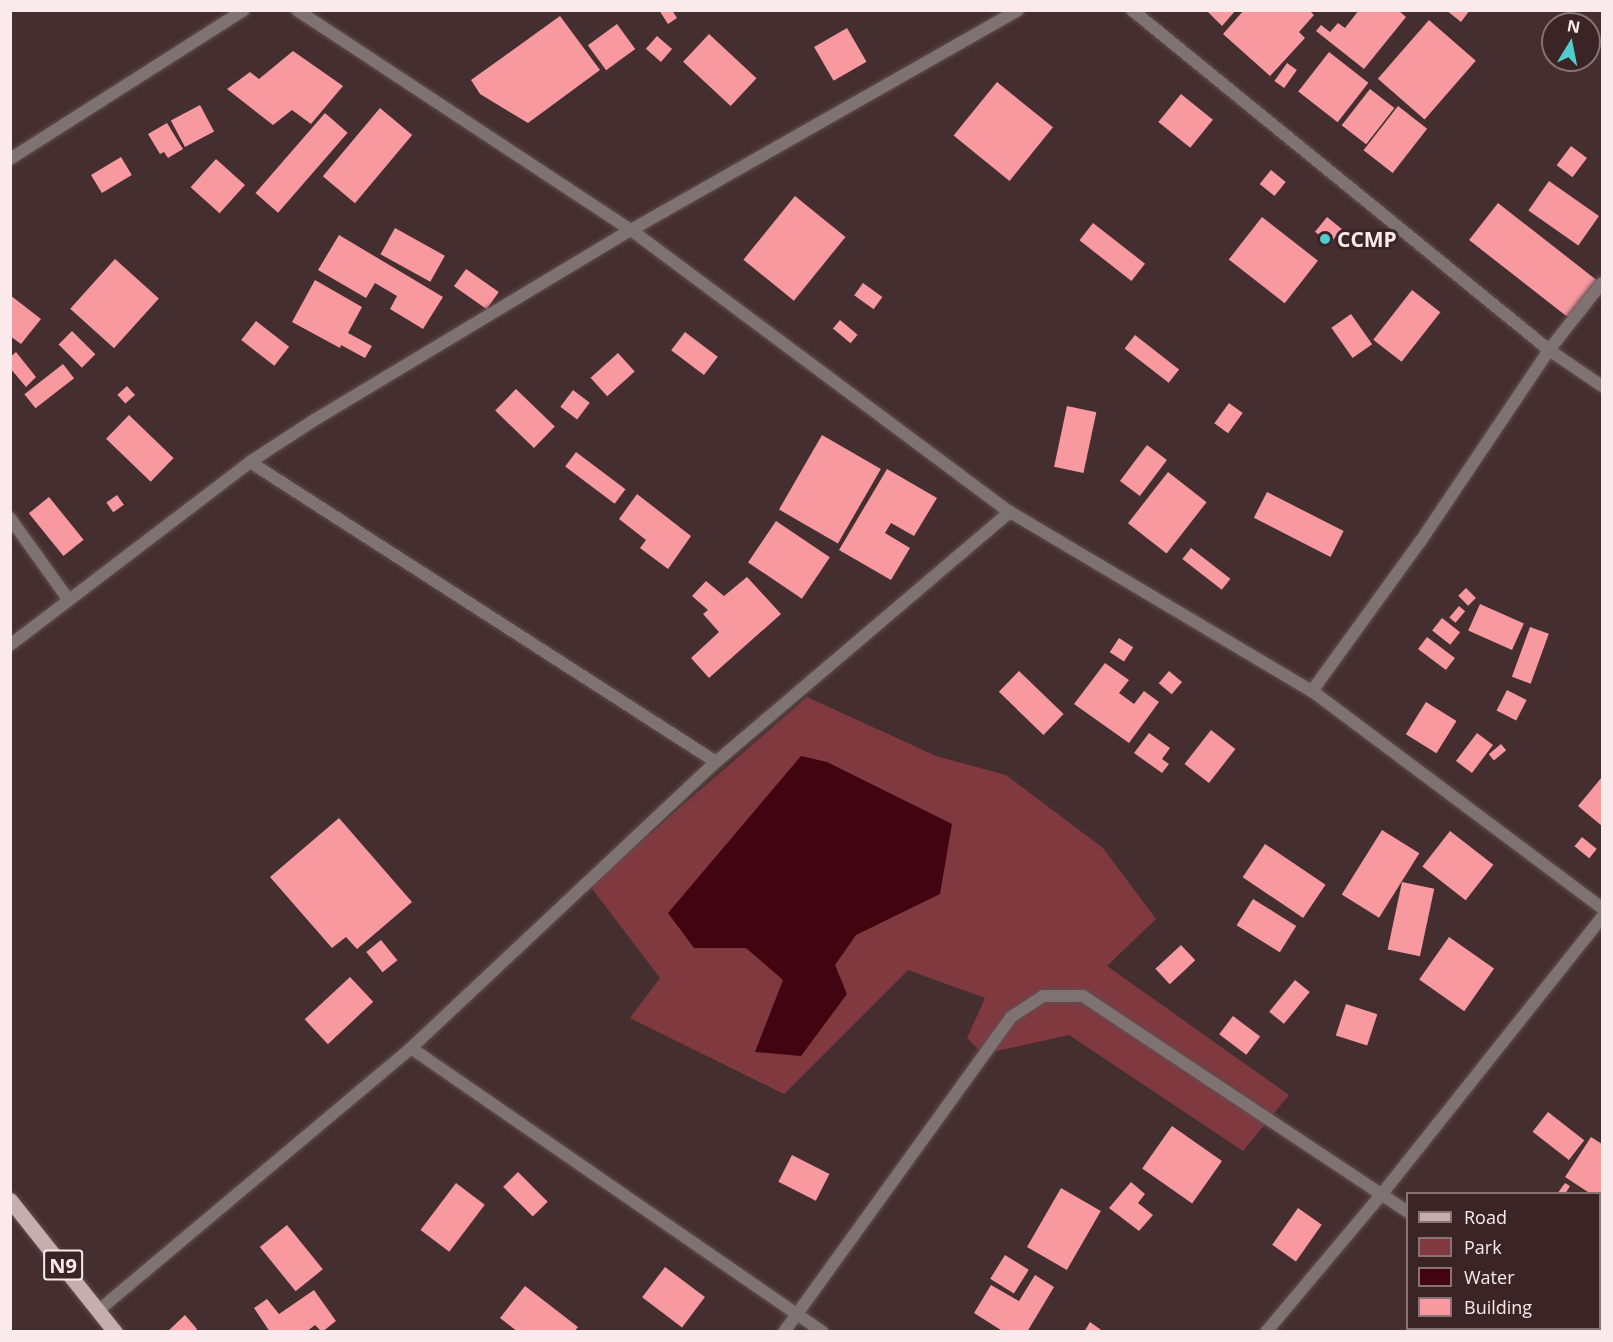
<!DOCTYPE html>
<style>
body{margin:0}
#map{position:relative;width:1613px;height:1342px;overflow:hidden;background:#452e2f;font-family:"Open Sans",sans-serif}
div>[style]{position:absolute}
.green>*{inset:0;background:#813940}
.water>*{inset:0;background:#410410}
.building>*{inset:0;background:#f7999f;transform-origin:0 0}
.roads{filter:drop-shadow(0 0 2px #624c4d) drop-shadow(0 0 2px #624c4d)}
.street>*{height:12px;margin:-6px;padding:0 6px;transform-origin:6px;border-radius:6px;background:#7e7272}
.primary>*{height:15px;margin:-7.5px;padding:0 7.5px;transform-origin:7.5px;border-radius:7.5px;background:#c7aeae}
.dots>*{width:16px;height:16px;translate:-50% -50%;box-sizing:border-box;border:3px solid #3a2425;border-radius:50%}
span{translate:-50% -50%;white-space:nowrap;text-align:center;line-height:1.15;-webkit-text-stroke:6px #3a2425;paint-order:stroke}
.shield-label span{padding:2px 4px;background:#3a2425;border:2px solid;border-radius:4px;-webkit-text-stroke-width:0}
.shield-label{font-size:20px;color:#faeaeb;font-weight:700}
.poi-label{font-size:21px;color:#faeaeb;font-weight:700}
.left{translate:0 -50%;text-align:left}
.frame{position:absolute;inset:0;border:12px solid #faeaeb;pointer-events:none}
.legend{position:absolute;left:1406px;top:1192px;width:195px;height:138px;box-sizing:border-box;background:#3a2425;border:2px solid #877374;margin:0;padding:8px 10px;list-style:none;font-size:18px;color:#faeaeb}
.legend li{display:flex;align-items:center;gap:12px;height:30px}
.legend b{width:30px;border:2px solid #877374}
.north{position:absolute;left:1541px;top:12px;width:60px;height:60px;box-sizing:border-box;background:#3a2425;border:2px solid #877374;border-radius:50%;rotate:10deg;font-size:16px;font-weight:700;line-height:24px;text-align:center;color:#faeaeb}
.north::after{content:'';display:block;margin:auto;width:21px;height:27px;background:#52cdce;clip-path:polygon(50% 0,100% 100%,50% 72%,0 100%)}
</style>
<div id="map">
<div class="green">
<div style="clip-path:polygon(807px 697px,936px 756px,1006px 775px,1103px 848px,1156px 919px,1107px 966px,1289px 1095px,1243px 1151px,1069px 1035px,983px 1054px,967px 1038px,985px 998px,908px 970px,784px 1094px,630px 1018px,660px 978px,590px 886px)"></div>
</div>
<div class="water">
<div style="clip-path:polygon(801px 756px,827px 762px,952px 824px,940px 894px,856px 935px,835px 965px,847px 994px,801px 1056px,755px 1052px,783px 980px,746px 948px,694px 948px,668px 913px)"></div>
</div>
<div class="building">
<div style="clip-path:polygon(659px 10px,672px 10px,677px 18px,668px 24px)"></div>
<div style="clip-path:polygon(1206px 10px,1236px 10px,1222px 26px)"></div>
<div style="clip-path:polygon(1244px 10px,1309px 10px,1314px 15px,1299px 32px,1305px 38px,1270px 76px,1223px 34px)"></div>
<div style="clip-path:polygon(1359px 10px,1398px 10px,1406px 17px,1364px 69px,1316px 31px,1321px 25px,1330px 32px,1338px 23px,1345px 28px)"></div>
<div style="clip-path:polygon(1446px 10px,1470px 10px,1461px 22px)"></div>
<div style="clip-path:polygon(560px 16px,600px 70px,528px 123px,480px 94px,471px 80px)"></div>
<div style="left:1429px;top:20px;width:62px;height:78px;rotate:41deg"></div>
<div style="left:617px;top:24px;width:31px;height:36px;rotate:54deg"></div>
<div style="left:847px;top:28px;width:39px;height:38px;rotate:60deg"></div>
<div style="left:709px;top:34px;width:65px;height:38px;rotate:43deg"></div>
<div style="left:657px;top:36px;width:20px;height:17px;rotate:41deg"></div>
<div style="clip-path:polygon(293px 51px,343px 86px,311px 124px,292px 110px,273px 125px,227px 89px,250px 72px,259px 79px)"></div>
<div style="left:1329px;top:52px;width:50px;height:50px;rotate:38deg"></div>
<div style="left:1287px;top:63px;width:12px;height:22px;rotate:35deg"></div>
<div style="left:997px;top:82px;width:72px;height:69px;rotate:39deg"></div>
<div style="left:1370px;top:89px;width:31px;height:46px;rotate:38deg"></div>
<div style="left:1181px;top:94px;width:41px;height:36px;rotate:39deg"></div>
<div style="left:200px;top:105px;width:30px;height:33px;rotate:62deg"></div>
<div style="left:1398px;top:106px;width:37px;height:56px;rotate:38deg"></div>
<div style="left:380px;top:108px;width:42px;height:89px;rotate:40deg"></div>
<div style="left:325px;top:113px;width:30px;height:106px;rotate:41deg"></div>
<div style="clip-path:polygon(167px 123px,183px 149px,168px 158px,164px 152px,160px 154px,148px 134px)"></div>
<div style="left:1571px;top:146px;width:20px;height:24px;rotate:37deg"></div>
<div style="left:121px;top:157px;width:21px;height:35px;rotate:59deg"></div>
<div style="left:216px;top:159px;width:39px;height:38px;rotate:42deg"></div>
<div style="left:1271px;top:170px;width:19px;height:18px;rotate:39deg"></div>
<div style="left:1549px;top:181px;width:61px;height:36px;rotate:35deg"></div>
<div style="left:795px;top:196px;width:65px;height:82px;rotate:39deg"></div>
<div style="left:1498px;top:203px;width:125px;height:47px;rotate:38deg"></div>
<div style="left:1262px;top:217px;width:71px;height:54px;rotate:38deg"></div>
<div style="left:1327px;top:217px;width:19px;height:19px;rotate:39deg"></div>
<div style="left:1093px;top:223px;width:66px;height:22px;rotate:38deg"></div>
<div style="left:395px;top:228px;width:57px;height:30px;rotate:29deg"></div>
<div style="clip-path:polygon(339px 235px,443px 297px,423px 329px,390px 309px,397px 296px,375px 283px,366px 298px,318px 270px)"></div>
<div style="left:115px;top:259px;width:59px;height:67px;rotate:42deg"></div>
<div style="left:466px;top:269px;width:40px;height:21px;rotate:35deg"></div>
<div style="clip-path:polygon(315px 280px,362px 307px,348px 333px,372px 346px,365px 358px,341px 345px,340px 348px,292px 322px)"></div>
<div style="left:863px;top:283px;width:24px;height:15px;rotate:36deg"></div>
<div style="left:1412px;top:290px;width:36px;height:63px;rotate:38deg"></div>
<div style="clip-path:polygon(10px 295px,41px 319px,21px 344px,10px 336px)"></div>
<div style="left:1351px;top:314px;width:37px;height:24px;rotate:55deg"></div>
<div style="left:840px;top:320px;width:23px;height:11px;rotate:40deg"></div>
<div style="left:256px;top:321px;width:42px;height:24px;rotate:38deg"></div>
<div style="left:72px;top:331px;width:33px;height:19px;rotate:45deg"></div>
<div style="left:685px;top:332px;width:41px;height:23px;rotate:37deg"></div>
<div style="left:1135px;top:335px;width:56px;height:17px;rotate:38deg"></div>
<div style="clip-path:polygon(16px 352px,36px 377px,26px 387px,10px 368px,10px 357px)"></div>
<div style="left:618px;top:353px;width:25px;height:37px;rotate:48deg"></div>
<div style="left:63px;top:364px;width:18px;height:49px;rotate:52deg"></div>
<div style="left:127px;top:386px;width:12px;height:13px;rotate:48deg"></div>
<div style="left:516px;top:389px;width:54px;height:30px;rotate:44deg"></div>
<div style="left:573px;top:390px;width:21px;height:21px;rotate:37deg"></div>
<div style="left:1229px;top:403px;width:17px;height:25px;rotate:36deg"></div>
<div style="left:1067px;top:406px;width:30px;height:62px;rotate:12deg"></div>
<div style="left:129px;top:415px;width:62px;height:33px;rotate:44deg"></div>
<div style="left:822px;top:435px;width:68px;height:86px;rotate:30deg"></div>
<div style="left:1147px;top:445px;width:25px;height:45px;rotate:37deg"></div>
<div style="left:576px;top:452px;width:62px;height:18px;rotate:37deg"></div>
<div style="clip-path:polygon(887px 469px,937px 498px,914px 536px,891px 523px,885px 533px,910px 548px,891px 580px,839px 550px)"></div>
<div style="left:1168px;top:472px;width:49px;height:65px;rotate:38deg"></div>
<div style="left:1267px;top:492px;width:86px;height:29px;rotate:27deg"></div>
<div style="clip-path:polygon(637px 494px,691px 536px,668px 569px,640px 548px,646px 540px,619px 519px)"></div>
<div style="left:117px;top:495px;width:12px;height:13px;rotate:55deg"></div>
<div style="left:49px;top:497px;width:55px;height:26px;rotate:51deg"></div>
<div style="left:776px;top:521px;width:65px;height:50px;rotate:34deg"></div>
<div style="left:1191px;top:548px;width:50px;height:14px;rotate:38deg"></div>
<div style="clip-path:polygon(747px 577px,781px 614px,709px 678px,691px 658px,719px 632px,703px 614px,708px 610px,692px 596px,706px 581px,724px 596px)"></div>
<div style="left:1466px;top:588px;width:14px;height:11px;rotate:45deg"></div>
<div style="left:1480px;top:604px;width:48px;height:29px;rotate:24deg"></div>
<div style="left:1459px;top:606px;width:8px;height:15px;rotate:40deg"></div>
<div style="left:1442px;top:618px;width:23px;height:16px;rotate:38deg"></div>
<div style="left:1530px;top:627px;width:20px;height:53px;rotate:20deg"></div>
<div style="left:1427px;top:637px;width:35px;height:15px;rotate:37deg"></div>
<div style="left:1119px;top:638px;width:17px;height:17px;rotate:33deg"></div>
<div style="clip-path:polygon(1105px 663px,1129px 680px,1119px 693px,1134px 704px,1144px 691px,1159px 702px,1129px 743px,1074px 704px)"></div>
<div style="left:1019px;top:671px;width:62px;height:29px;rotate:44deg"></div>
<div style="left:1169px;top:671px;width:17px;height:16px;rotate:40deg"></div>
<div style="left:1507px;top:690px;width:22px;height:23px;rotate:27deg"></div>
<div style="left:1426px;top:702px;width:36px;height:38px;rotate:32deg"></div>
<div style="left:1211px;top:730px;width:31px;height:43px;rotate:38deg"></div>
<div style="clip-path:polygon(1149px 733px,1170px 748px,1162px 759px,1169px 764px,1162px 773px,1134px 753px)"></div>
<div style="left:1477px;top:733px;width:20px;height:35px;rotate:37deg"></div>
<div style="left:1501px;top:744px;width:8px;height:16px;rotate:50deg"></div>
<div style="clip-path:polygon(1602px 777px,1602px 826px,1578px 806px)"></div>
<div style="clip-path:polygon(339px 818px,412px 902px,357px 949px,346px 937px,332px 948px,270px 877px)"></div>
<div style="left:1382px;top:830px;width:44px;height:76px;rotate:32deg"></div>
<div style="left:1450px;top:831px;width:55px;height:45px;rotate:38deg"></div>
<div style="left:1582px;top:837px;width:19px;height:12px;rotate:39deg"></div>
<div style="left:1265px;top:844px;width:73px;height:40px;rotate:34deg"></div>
<div style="left:1402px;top:882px;width:33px;height:69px;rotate:12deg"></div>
<div style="left:1253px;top:899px;width:51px;height:31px;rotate:32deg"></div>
<div style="left:1449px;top:937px;width:55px;height:52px;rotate:35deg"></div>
<div style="left:381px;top:940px;width:26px;height:19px;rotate:51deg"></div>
<div style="left:1181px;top:945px;width:21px;height:35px;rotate:47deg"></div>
<div style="left:350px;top:977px;width:34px;height:62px;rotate:47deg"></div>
<div style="left:1295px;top:980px;width:19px;height:41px;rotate:39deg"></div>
<div style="left:1346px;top:1004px;width:33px;height:33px;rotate:18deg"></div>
<div style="left:1233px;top:1016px;width:34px;height:23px;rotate:37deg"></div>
<div style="left:1548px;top:1112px;width:46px;height:25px;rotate:38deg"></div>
<div style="left:1172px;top:1126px;width:61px;height:52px;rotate:35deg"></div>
<div style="clip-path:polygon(1591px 1137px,1602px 1144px,1602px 1201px,1600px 1194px,1591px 1194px,1565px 1177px)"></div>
<div style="left:792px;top:1155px;width:42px;height:30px;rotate:27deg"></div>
<div style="left:518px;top:1172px;width:42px;height:21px;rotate:45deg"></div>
<div style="clip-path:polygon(1131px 1182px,1145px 1194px,1138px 1203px,1153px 1215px,1139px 1231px,1109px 1208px)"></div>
<div style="left:456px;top:1183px;width:36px;height:59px;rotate:37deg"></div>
<div style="clip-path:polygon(1565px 1183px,1570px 1186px,1565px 1194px,1557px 1194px)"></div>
<div style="left:1061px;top:1188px;width:46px;height:68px;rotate:30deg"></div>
<div style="left:1298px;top:1208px;width:29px;height:45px;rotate:35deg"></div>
<div style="left:287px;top:1225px;width:57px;height:35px;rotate:51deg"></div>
<div style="left:1005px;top:1255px;width:28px;height:28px;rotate:32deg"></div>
<div style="left:665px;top:1267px;width:50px;height:38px;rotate:37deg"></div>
<div style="clip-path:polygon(1035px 1275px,1054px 1287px,1027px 1332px,1004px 1332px,974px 1313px,991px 1285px,1019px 1301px)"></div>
<div style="clip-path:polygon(525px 1286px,578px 1327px,574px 1332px,518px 1332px,500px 1318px)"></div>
<div style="clip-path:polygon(314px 1290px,336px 1321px,322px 1332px,315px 1325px,306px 1332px,270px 1332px,254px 1308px,267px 1299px,279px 1314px)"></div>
<div style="clip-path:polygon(185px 1315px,197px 1329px,194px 1332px,167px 1332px)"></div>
<div style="clip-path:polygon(1090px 1322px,1104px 1332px,1084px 1332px)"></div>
</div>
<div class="roads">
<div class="street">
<div style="left:297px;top:10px;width:400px;rotate:33.4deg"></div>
<div style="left:631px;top:230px;width:472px;rotate:36.7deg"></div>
<div style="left:1010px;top:512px;width:351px;rotate:30.7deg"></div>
<div style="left:1312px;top:691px;width:362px;rotate:36.8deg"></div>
<div style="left:1132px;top:10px;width:538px;rotate:39.19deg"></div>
<div style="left:1549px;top:350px;width:64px;rotate:34.2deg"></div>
<div style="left:10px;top:159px;width:277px;rotate:-32.5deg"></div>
<div style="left:250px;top:462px;width:554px;rotate:32.77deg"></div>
<div style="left:10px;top:518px;width:100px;rotate:54.4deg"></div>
<div style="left:10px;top:645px;width:302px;rotate:-37.3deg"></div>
<div style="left:250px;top:462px;width:79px;rotate:-33.1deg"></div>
<div style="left:316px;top:419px;width:367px;rotate:-31deg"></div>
<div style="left:631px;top:230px;width:445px;rotate:-29.6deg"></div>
<div style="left:1312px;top:691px;width:184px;rotate:-54.1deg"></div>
<div style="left:1420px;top:542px;width:231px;rotate:-56.1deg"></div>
<div style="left:1549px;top:350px;width:85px;rotate:-51.7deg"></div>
<div style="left:411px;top:1048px;width:500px;rotate:34.6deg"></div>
<div style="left:99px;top:1310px;width:407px;rotate:-40deg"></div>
<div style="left:411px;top:1048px;width:418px;rotate:-43.2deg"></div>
<div style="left:716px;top:762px;width:386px;rotate:-40.4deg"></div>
<div style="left:1586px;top:1328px;width:6px;rotate:39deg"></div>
<div style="left:784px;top:1332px;width:388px;rotate:-54.2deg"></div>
<div style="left:1011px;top:1017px;width:38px;rotate:-33deg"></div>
<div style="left:1043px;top:996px;width:40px"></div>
<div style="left:1083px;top:996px;width:390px;rotate:33.6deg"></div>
<div style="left:1266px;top:1332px;width:179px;rotate:-50deg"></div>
<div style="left:1381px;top:1195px;width:355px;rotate:-51.5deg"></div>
</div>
<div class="primary">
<div style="left:10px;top:1200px;width:169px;rotate:51.5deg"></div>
</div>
</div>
<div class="dots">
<div style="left:1325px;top:239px;background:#52cdce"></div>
</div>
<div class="shield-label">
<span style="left:63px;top:1265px">N9</span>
</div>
<div class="poi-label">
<span class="left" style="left:1337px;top:239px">CCMP</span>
</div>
<div class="frame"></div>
<ul class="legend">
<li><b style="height:8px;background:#c7aeae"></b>Road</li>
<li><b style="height:16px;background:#813940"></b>Park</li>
<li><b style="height:16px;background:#410410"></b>Water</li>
<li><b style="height:16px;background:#f7999f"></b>Building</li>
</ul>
<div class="north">N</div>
</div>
